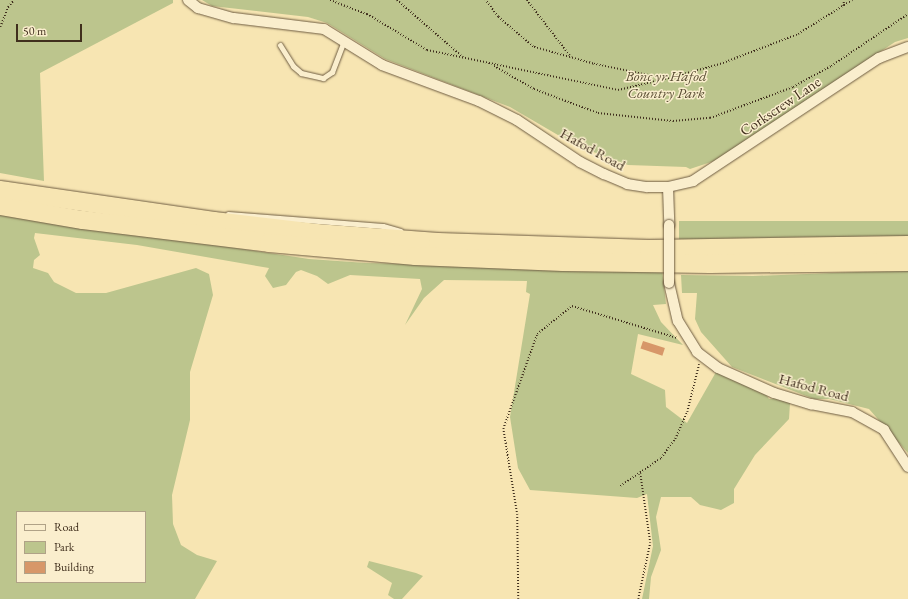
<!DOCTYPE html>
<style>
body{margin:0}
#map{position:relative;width:908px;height:599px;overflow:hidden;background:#f7e5b2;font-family:"EB Garamond",serif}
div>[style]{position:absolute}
.green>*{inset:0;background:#bcc58d}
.building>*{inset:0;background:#d79769;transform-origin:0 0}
.path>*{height:1.5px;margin-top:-0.75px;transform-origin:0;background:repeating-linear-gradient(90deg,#402f1d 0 1px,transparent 0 3px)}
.roads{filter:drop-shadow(0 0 1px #6e5c42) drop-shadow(0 0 1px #6e5c42)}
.lane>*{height:5px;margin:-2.5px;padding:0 2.5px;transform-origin:2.5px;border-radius:2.5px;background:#faeecd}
.street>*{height:10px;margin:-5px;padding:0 5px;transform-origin:5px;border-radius:5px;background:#faeecd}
.highway>*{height:18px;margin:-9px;padding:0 9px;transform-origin:9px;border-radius:9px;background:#f7e5b2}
.bridges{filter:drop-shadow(0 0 1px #6e5c42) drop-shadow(0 0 1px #6e5c42)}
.street-bridge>*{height:10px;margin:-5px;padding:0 5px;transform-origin:5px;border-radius:5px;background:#faeecd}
span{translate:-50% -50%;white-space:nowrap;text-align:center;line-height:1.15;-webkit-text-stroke:3px #faeecd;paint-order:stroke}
.park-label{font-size:15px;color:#594d33;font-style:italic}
.street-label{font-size:15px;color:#402f1d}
.legend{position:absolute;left:16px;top:511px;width:130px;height:72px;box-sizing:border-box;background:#faeecd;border:1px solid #b0a287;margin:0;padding:5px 7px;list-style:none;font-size:12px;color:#402f1d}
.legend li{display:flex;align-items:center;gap:8px;height:20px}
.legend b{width:20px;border:1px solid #b0a287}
.scale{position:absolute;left:16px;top:24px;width:66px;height:18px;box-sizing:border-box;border:2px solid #402f1d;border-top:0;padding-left:5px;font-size:12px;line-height:14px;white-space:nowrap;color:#402f1d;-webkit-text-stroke:3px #faeecd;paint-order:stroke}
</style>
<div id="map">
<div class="green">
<div style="clip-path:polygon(0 0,173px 0,173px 3px,40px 73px,44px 181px,0 173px)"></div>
<div style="clip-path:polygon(202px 0,908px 0,908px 38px,895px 42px,714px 161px,690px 169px,686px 167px,628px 165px,575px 145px,510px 107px,385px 59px,327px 23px,308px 17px,212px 6px)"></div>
<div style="clip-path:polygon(evenodd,0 212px,309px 259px,366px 263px,662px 269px,666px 304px,653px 305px,661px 322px,683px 345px,638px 334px,631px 374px,665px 390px,666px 407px,687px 423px,716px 372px,764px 391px,769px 399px,777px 398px,790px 403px,789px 419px,755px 455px,734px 489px,734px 503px,721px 510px,700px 505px,691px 497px,661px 497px,656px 517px,661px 550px,651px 577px,649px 599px,642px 599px,653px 546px,647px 494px,637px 498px,530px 490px,518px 468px,510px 417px,530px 294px,526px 292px,527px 281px,444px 280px,424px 298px,405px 325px,422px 289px,420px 279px,350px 275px,328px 284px,317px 276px,301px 270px,296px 272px,286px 285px,273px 288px,265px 276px,269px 268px,137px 245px,35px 233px,34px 238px,40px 255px,34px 260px,33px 268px,48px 273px,54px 282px,76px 293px,106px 293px,196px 268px,209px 274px,213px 295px,190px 372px,190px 420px,172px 495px,173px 524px,181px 545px,197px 555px,217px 561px,195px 599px,0 599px,0 212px,17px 512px,145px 512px,145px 582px,17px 582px,17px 512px)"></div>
<div style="clip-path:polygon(679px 221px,908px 221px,908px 236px,679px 240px)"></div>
<div style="clip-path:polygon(908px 270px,908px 453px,869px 409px,829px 399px,814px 399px,732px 367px,701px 332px,695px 319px,697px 293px,682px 293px,681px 275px,753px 276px)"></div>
<div style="clip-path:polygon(369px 561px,416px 573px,423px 576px,402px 599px,394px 599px,388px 595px,392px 583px,367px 567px)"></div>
</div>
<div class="building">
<div style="left:643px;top:341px;width:23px;height:8px;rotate:18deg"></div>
</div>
<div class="path">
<div style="left:330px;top:0;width:40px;rotate:21deg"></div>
<div style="left:367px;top:14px;width:70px;rotate:31deg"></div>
<div style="left:427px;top:50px;width:195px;rotate:11.8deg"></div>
<div style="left:618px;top:90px;width:48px;rotate:-13.2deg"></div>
<div style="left:665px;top:79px;width:74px;rotate:-168.2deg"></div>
<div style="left:593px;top:64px;width:62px;rotate:-164.2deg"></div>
<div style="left:533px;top:47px;width:46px;rotate:-139.4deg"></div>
<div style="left:498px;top:17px;width:21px;rotate:-127deg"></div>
<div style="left:397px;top:0;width:89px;rotate:40.9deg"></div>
<div style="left:527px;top:0;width:72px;rotate:52.3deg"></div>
<div style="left:843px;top:6px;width:6px;rotate:-81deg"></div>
<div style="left:0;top:27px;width:22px;rotate:-68deg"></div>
<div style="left:8px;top:7px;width:9px;rotate:-49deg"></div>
<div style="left:494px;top:66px;width:46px;rotate:29.9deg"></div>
<div style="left:534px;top:89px;width:68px;rotate:20.6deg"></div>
<div style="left:598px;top:113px;width:75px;rotate:6.1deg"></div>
<div style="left:673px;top:121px;width:37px;rotate:-5deg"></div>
<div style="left:710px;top:118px;width:89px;rotate:-20.5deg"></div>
<div style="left:793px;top:87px;width:43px;rotate:-28.9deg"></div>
<div style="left:831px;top:66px;width:93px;rotate:-34deg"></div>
<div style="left:665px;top:79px;width:57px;rotate:-15.3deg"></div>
<div style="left:720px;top:64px;width:84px;rotate:-21deg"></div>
<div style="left:798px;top:34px;width:64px;rotate:-32.2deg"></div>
<div style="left:620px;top:486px;width:50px;rotate:-34.3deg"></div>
<div style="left:661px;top:458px;width:24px;rotate:-54deg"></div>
<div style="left:675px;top:439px;width:30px;rotate:-66deg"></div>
<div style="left:687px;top:412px;width:49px;rotate:-76deg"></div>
<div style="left:518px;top:599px;width:84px;rotate:-90.7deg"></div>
<div style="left:517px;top:515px;width:87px;rotate:-99.2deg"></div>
<div style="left:503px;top:429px;width:101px;rotate:-70.3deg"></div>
<div style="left:537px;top:334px;width:45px;rotate:-38.7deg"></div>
<div style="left:572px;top:306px;width:110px;rotate:16.9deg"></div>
<div style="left:638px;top:599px;width:57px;rotate:-77.9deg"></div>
<div style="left:650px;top:543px;width:70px;rotate:-98.2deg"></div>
</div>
<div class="roads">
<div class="lane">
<div style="left:280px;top:45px;width:25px;rotate:58deg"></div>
<div style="left:293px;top:66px;width:11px;rotate:41deg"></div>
<div style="left:301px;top:73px;width:23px;rotate:13deg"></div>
<div style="left:323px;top:78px;width:11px;rotate:-34deg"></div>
<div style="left:332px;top:72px;width:33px;rotate:-69deg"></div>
<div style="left:228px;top:214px;width:155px;rotate:4.4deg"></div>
<div style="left:383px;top:226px;width:18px;rotate:16deg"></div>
</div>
<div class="street">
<div style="left:188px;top:0;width:13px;rotate:39deg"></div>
<div style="left:198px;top:8px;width:37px;rotate:16deg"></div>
<div style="left:234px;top:18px;width:91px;rotate:7deg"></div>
<div style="left:324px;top:29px;width:68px;rotate:31.8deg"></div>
<div style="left:382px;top:65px;width:103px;rotate:20.4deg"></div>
<div style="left:479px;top:101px;width:42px;rotate:26.6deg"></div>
<div style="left:517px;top:120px;width:76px;rotate:33.7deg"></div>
<div style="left:580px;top:162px;width:27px;rotate:27deg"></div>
<div style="left:604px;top:174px;width:25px;rotate:23deg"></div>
<div style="left:627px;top:184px;width:20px;rotate:9deg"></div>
<div style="left:647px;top:187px;width:21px"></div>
<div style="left:668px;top:187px;width:26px;rotate:-13deg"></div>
<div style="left:693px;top:181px;width:223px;rotate:-33.5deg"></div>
<div style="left:879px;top:58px;width:31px;rotate:-21deg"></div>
<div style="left:668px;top:187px;width:38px;rotate:88deg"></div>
<div style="left:669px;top:283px;width:39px;rotate:77deg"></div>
<div style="left:678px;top:321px;width:36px;rotate:58deg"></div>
<div style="left:697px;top:352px;width:26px;rotate:37deg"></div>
<div style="left:718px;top:368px;width:61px;rotate:24.1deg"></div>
<div style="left:774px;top:393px;width:39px;rotate:17deg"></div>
<div style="left:811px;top:404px;width:42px;rotate:11deg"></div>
<div style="left:852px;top:412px;width:37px;rotate:29deg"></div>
<div style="left:884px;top:430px;width:44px;rotate:57deg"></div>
</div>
<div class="highway">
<div style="left:0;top:190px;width:216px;rotate:8.2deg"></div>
<div style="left:214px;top:221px;width:103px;rotate:6.7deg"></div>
<div style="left:316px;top:233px;width:122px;rotate:4.2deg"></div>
<div style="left:438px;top:242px;width:211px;rotate:1.9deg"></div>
<div style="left:649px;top:249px;width:259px;rotate:-0.9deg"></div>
<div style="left:0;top:206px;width:84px;rotate:9.6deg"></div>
<div style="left:83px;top:220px;width:187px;rotate:7deg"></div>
<div style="left:269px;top:243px;width:147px;rotate:5.1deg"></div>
<div style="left:415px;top:256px;width:148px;rotate:2.3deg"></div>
<div style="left:563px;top:262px;width:147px;rotate:0.8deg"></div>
<div style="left:710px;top:264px;width:198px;rotate:-0.6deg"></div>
</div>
</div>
<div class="bridges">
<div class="street-bridge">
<div style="left:669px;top:225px;width:58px;rotate:90deg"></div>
</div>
</div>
<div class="park-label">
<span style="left:666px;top:84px">Bonc yr Hafod<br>Country Park</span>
</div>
<div class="street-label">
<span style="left:780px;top:106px;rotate:-34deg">Corkscrew Lane</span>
<span style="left:593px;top:149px;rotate:29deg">Hafod Road</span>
<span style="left:814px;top:387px;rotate:15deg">Hafod Road</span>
</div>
<ul class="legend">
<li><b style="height:5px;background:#faeecd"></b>Road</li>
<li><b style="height:11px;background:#bcc58d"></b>Park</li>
<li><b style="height:11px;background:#d79769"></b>Building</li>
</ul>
<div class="scale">50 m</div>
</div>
